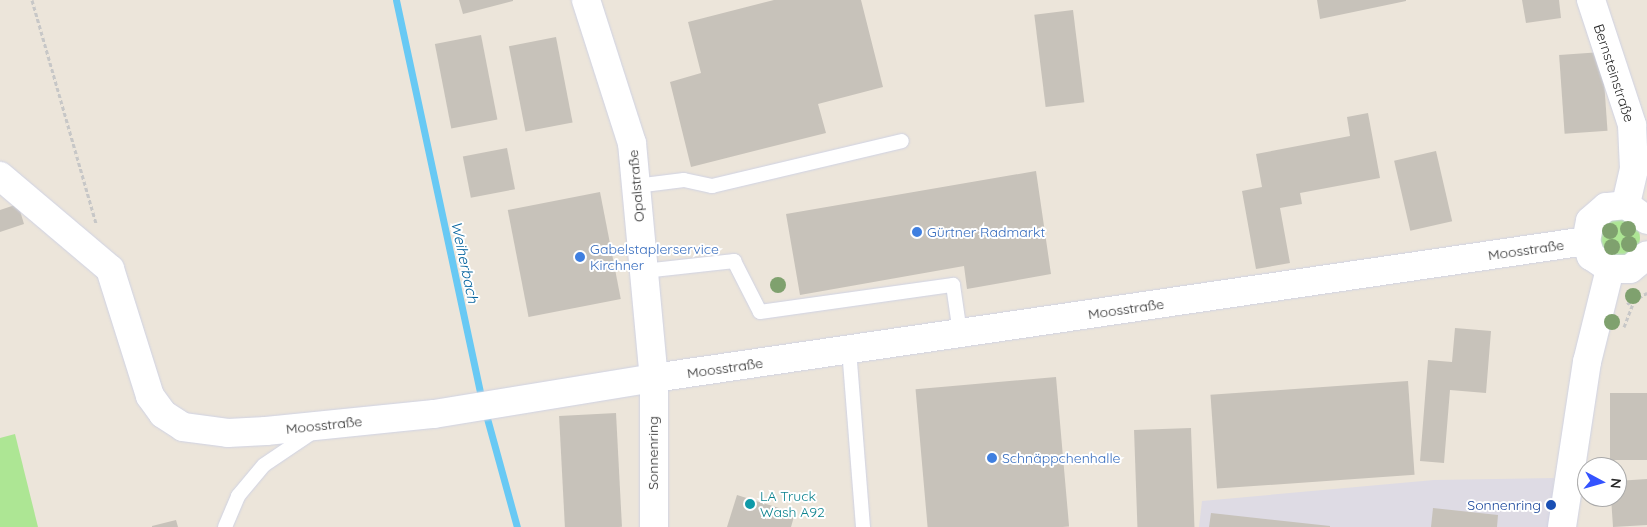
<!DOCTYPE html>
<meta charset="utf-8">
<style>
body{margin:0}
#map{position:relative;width:1647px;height:527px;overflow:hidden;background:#ece5da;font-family:Quicksand,sans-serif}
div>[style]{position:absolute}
.industrial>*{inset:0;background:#dedbe4}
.green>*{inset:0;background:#ade694}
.round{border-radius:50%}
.stream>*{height:7px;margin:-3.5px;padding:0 3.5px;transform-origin:3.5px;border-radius:3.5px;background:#68c9f4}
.building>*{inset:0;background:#c7c2ba;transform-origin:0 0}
.path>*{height:3px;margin-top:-1.5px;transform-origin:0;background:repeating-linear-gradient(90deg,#c7c7c7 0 4px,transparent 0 6.5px)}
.roads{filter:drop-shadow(0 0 1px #cfd2e3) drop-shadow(0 0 1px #cfd2e3)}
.service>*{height:14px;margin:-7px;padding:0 7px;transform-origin:7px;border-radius:7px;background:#fff}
.minor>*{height:28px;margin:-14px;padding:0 14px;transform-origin:14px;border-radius:14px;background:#fff}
.tertiary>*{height:28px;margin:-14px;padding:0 14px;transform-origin:14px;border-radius:14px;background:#fff}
.trees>*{width:16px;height:16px;margin:-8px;border-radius:50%;background:#7fa16e}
.dots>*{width:14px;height:14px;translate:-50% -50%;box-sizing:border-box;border:2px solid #fff;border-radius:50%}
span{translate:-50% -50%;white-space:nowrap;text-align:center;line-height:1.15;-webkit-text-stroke:4px #fff;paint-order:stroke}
.street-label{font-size:14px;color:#292929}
.shop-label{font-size:14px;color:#366cbe}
.left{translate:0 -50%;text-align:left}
.culture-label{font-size:14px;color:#0d838f}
.transit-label{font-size:14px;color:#164399}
.right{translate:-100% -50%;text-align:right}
.water-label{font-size:15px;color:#07659f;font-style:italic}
.north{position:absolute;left:1577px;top:457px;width:50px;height:50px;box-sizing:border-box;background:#fff;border:1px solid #a9a9a9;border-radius:50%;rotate:96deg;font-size:14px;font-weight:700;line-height:20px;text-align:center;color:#292929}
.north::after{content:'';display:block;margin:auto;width:18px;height:22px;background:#3453ff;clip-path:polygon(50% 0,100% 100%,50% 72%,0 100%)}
</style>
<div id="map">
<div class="industrial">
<div style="clip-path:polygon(1554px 478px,1549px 527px,1199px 527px,1202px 501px,1434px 480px)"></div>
</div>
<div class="green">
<div class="round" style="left:1598px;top:217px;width:42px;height:42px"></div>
<div style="clip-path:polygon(15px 434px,38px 527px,0 527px,0 438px)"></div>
</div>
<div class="stream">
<div style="left:396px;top:0;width:409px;rotate:77.9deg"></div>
<div style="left:485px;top:411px;width:120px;rotate:74.6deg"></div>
</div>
<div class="building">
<div style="clip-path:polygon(459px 0,513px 0,513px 1px,463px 14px)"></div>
<div style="clip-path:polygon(774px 0,861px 0,883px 87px,818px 104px,826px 133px,691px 167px,670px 82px,701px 73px,688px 22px)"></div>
<div style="clip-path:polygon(1317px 0,1406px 0,1406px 1px,1320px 19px)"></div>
<div style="clip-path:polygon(1522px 0,1559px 0,1561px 18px,1526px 23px)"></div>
<div style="left:1073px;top:10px;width:93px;height:39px;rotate:83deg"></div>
<div style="left:481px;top:35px;width:86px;height:47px;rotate:79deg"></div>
<div style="left:556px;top:37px;width:87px;height:48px;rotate:79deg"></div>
<div style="left:1602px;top:52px;width:79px;height:43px;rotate:86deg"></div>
<div style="clip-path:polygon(1368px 113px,1380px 178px,1300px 193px,1302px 204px,1280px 208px,1290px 263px,1256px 269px,1242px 191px,1262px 187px,1256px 154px,1350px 136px,1347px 117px)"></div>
<div style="left:507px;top:148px;width:42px;height:45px;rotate:79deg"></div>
<div style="left:1436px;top:151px;width:72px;height:43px;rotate:77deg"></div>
<div style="clip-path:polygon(1036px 171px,1051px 274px,967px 289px,964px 266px,800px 295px,786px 214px)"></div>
<div style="left:600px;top:192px;width:109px;height:94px;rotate:79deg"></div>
<div style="clip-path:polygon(18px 204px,24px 224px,0 232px,0 210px)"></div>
<div style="clip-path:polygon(1455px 328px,1491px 331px,1486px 393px,1450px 390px,1444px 463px,1420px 461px,1428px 360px,1452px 362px)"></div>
<div style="left:1056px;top:377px;width:150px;height:141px;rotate:85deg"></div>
<div style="left:1408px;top:381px;width:94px;height:198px;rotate:86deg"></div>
<div style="left:1647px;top:393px;width:67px;height:37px;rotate:90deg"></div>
<div style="left:616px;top:413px;width:114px;height:57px;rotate:87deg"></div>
<div style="left:1191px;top:428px;width:99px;height:57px;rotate:88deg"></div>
<div style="clip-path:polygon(1647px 479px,1647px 525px,1613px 527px,1611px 497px,1617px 497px,1617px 481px)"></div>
<div style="clip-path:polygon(737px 495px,795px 513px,791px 527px,727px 527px)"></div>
<div style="clip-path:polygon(1433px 508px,1498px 515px,1497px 527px,1431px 527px)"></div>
<div style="clip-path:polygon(1211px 513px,1330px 526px,1330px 527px,1209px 527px)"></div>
<div style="clip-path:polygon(176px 520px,178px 527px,152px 527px,152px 526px)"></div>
</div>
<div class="path">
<div style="left:32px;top:0;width:232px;rotate:74deg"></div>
<div style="left:1627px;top:304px;width:23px;rotate:-29deg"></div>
<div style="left:1624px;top:327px;width:25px;rotate:-69deg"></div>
</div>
<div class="roads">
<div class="service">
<div style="left:636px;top:186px;width:48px;rotate:-7.1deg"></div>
<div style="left:684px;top:180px;width:29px;rotate:12deg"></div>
<div style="left:712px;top:186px;width:195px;rotate:-13.3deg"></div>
<div style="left:644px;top:271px;width:91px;rotate:-6.3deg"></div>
<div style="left:734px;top:261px;width:57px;rotate:63deg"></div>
<div style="left:760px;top:312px;width:195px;rotate:-8deg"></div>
<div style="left:953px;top:285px;width:49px;rotate:81.7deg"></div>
<div style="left:849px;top:349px;width:179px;rotate:85.5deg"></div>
<div style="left:225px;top:527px;width:34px;rotate:-67deg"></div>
<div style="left:238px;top:496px;width:40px;rotate:-50deg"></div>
<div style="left:264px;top:465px;width:55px;rotate:-34deg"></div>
</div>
<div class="minor">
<div style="left:0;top:176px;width:144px;rotate:40.2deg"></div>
<div style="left:110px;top:269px;width:133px;rotate:72.5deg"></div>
<div style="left:150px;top:396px;width:22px;rotate:54deg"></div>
<div style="left:163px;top:414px;width:24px;rotate:33deg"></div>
<div style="left:183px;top:427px;width:45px;rotate:7.6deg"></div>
<div style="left:228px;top:433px;width:38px;rotate:-3deg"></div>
<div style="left:266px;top:431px;width:169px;rotate:-5.8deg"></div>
<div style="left:434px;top:414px;width:223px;rotate:-9.3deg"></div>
</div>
<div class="tertiary">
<div style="left:586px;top:0;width:150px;rotate:72.2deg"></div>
<div style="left:632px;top:143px;width:236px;rotate:84.7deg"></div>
<div style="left:654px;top:378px;width:149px;rotate:90deg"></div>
<div style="left:1591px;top:0;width:132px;rotate:71.8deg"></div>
<div style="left:1632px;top:125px;width:44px;rotate:87.4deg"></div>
<div style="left:1634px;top:169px;width:37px;rotate:103deg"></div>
<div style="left:1647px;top:220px;width:26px;rotate:-144deg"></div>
<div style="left:1626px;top:205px;width:20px;rotate:174deg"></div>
<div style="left:1606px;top:207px;width:21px;rotate:139deg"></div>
<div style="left:1590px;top:221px;width:20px;rotate:101deg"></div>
<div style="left:1586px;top:241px;width:16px;rotate:72deg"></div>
<div style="left:1591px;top:256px;width:23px;rotate:34deg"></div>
<div style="left:1610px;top:269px;width:20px"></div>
<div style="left:1630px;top:269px;width:22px;rotate:-39deg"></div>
<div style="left:654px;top:378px;width:942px;rotate:-8.36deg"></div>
<div style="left:1562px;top:527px;width:167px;rotate:-81.4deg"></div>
<div style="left:1587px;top:362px;width:96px;rotate:-76.1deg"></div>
</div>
</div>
<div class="trees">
<div style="left:1628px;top:229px"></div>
<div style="left:1610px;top:231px"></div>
<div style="left:1629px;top:244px"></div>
<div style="left:1612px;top:247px"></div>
<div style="left:778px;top:285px"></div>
<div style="left:1633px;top:296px"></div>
<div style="left:1612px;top:322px"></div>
</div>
<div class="dots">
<div style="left:917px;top:232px;background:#3f7fe0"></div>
<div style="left:580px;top:257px;background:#3f7fe0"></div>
<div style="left:992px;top:458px;background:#3f7fe0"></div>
<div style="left:750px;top:504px;background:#0f9aa8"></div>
<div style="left:1551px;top:505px;background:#1a4fb4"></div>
</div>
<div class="street-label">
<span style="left:1614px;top:73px;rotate:72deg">Bernsteinstraße</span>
<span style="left:636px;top:186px;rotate:-95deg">Opalstraße</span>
<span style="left:1526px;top:250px;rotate:-8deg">Moosstraße</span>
<span style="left:1126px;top:309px;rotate:-8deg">Moosstraße</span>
<span style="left:725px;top:368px;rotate:-8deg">Moosstraße</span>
<span style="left:324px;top:425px;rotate:-6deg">Moosstraße</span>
<span style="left:653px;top:453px;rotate:-90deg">Sonnenring</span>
</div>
<div class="shop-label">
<span class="left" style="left:927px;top:232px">Gürtner Radmarkt</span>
<span class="left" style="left:590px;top:257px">Gabelstaplerservice<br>Kirchner</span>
<span class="left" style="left:1002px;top:458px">Schnäppchenhalle</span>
</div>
<div class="culture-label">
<span class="left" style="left:760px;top:504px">LA Truck<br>Wash A92</span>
</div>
<div class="transit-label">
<span class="right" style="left:1541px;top:505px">Sonnenring</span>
</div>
<div class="water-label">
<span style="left:465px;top:262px;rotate:78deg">Weiherbach</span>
</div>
<div class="north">N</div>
</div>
